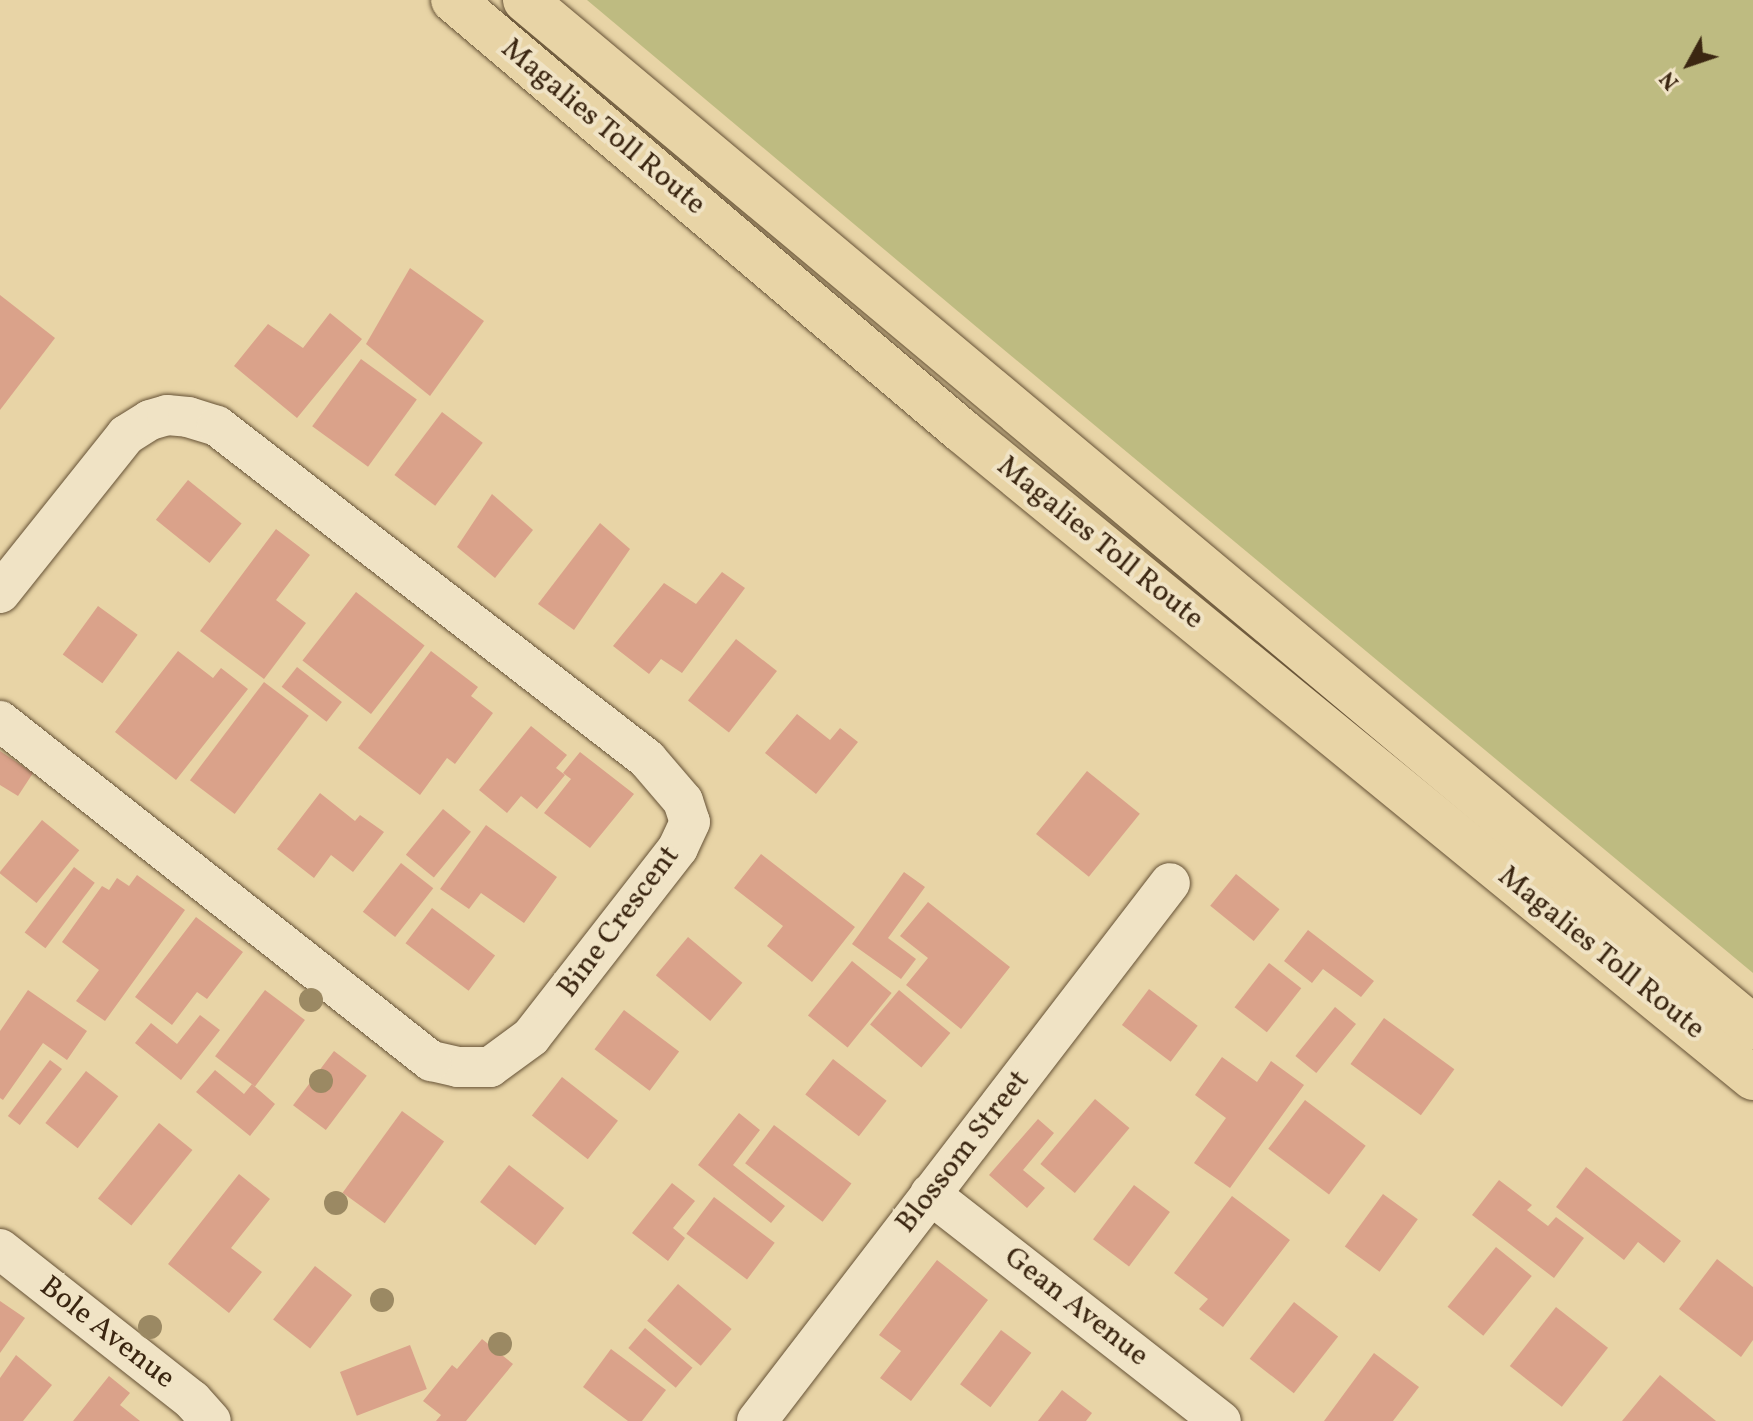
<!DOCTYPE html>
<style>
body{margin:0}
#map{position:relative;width:1753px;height:1421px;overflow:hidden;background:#e8d4a6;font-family:Vollkorn,serif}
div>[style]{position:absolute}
.green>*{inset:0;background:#bebb81}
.building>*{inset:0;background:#daa28a;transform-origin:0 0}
.roads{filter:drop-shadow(0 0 2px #665236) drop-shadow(0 0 2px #665236)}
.minor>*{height:40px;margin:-20px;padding:0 20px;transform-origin:20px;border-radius:20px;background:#f0e3c5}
.motorway>*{height:44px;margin:-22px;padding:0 22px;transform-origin:22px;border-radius:22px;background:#e8d4a6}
.trees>*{width:24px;height:24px;margin:-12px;border-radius:50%;background:#9b8963}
span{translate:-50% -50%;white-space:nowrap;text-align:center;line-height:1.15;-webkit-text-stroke:8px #f0e3c5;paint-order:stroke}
.street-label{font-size:30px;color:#3b2611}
.north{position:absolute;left:1649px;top:24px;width:80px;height:80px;-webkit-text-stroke:6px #f0e3c5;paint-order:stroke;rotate:230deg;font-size:22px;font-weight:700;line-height:32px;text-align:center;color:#3b2611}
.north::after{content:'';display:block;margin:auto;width:28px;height:36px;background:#3b2611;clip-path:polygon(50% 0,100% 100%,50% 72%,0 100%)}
</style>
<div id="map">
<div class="green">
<div style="clip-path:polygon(587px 0,1753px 0,1753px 973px,985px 334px)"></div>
</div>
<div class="building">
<div style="clip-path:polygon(410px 268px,484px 321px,430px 396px,366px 344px)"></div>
<div style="clip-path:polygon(0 295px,55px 338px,0 410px)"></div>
<div style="clip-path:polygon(330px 313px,362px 339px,297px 418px,234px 366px,268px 324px,303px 348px)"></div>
<div style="left:361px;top:359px;width:69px;height:83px;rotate:36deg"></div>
<div style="left:442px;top:412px;width:51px;height:79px;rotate:37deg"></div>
<div style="left:188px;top:480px;width:69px;height:51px;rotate:39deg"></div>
<div style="clip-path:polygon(492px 494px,533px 530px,495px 578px,457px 547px)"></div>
<div style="clip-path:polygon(600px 523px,630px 549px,574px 630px,538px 604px)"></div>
<div style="clip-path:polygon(276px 529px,310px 555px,276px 600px,306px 623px,264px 679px,200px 631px)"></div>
<div style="clip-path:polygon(722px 572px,745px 588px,682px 673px,661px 659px,649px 674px,613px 646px,664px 583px,696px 604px)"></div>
<div style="left:356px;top:592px;width:87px;height:87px;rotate:38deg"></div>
<div style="left:98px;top:606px;width:49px;height:60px;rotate:36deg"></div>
<div style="left:736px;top:639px;width:52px;height:78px;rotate:38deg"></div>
<div style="clip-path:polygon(178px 651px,213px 678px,221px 668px,248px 689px,176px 780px,115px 732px)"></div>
<div style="clip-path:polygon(431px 651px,478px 687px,471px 696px,493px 713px,455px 764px,447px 758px,420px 795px,358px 748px)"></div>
<div style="left:297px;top:667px;width:57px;height:25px;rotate:38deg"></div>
<div style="left:264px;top:682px;width:56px;height:123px;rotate:37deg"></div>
<div style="clip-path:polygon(797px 714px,830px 740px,840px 728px,858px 742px,816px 794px,765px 753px)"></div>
<div style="clip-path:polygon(531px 726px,567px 755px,556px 768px,565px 775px,537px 809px,521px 796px,507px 813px,479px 790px)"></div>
<div style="clip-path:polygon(0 751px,33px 773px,18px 796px,0 785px)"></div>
<div style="clip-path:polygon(580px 752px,634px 794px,590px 848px,544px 813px,571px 779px,563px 773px)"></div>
<div style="left:1087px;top:771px;width:68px;height:81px;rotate:39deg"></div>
<div style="clip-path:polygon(320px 793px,355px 821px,360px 815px,384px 832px,353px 872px,331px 855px,314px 878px,277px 849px)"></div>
<div style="left:443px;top:809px;width:36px;height:59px;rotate:39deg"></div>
<div style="left:42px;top:820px;width:48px;height:68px;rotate:39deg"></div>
<div style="clip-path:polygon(486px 825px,557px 877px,524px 923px,481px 893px,469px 909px,440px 889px)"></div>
<div style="clip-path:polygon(761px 854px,855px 927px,812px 982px,767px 946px,783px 926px,734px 888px)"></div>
<div style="left:401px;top:863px;width:41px;height:62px;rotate:38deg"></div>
<div style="left:74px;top:867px;width:26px;height:82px;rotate:37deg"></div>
<div style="clip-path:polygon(904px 872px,925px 887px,888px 938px,916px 959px,901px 979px,852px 944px)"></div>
<div style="left:1236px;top:874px;width:56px;height:41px;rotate:39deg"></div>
<div style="clip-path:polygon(137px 875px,185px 910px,105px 1021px,76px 1001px,99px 970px,62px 942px,102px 886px,109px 890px,117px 878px,129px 886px)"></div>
<div style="clip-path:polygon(928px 902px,1010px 967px,961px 1029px,906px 985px,928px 958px,900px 936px)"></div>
<div style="left:432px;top:908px;width:79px;height:44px;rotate:37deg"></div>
<div style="clip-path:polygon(196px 917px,243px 952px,207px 999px,197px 992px,172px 1025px,135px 997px)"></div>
<div style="clip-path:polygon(1308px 930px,1374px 981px,1361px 997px,1323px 969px,1312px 983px,1284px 961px)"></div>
<div style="left:688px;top:937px;width:71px;height:50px;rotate:40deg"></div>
<div style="left:852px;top:961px;width:51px;height:70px;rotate:39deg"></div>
<div style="left:1269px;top:963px;width:41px;height:56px;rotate:38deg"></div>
<div style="left:1149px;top:989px;width:61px;height:45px;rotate:37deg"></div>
<div style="clip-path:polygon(28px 990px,87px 1031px,67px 1060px,43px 1043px,3px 1100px,0 1098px,0 1031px)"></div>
<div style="left:265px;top:990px;width:50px;height:83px;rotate:37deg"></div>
<div style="left:899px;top:990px;width:67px;height:45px;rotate:40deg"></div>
<div style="left:1335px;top:1007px;width:27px;height:63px;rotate:39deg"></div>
<div style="left:624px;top:1010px;width:69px;height:49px;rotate:37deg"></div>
<div style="clip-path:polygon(200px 1015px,220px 1030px,181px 1080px,135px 1043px,151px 1023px,177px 1044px)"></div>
<div style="left:1384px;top:1018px;width:87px;height:57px;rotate:36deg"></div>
<div style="left:334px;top:1051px;width:41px;height:68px;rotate:37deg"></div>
<div style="clip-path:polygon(1222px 1057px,1257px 1082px,1271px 1061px,1304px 1085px,1230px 1188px,1194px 1163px,1226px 1118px,1195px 1095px)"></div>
<div style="left:833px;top:1059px;width:68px;height:45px;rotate:38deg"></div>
<div style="left:50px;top:1060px;width:15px;height:70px;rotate:37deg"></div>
<div style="clip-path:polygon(215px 1070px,244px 1094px,252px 1084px,275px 1104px,250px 1136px,196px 1092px)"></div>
<div style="left:86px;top:1071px;width:41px;height:66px;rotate:38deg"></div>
<div style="left:562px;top:1077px;width:71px;height:49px;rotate:38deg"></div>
<div style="left:1095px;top:1099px;width:45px;height:85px;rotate:40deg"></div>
<div style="left:1305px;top:1100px;width:76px;height:61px;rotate:37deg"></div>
<div style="left:402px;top:1111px;width:52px;height:101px;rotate:36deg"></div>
<div style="clip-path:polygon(739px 1113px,760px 1130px,733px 1165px,785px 1206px,771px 1223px,698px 1165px)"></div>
<div style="clip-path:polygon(1038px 1119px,1054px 1133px,1023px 1170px,1045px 1188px,1027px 1208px,989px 1175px)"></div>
<div style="left:159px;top:1123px;width:43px;height:97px;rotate:39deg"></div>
<div style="left:774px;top:1125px;width:97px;height:48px;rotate:37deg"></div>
<div style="left:509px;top:1165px;width:70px;height:47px;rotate:38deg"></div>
<div style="clip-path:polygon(1586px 1167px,1681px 1241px,1664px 1263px,1638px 1242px,1624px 1260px,1556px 1207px)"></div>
<div style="clip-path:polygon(239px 1174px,270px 1199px,231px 1248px,262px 1272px,229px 1313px,168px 1264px)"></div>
<div style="clip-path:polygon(1499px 1180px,1532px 1205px,1527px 1210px,1548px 1226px,1556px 1217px,1584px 1238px,1554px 1278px,1472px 1215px)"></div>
<div style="clip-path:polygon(672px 1183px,695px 1201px,673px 1228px,685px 1238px,668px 1261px,632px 1233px)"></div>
<div style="left:1134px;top:1185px;width:45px;height:68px;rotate:37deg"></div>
<div style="left:1383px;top:1194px;width:43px;height:65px;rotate:36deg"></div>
<div style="clip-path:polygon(1232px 1196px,1290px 1240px,1223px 1327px,1199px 1309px,1208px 1299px,1174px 1273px)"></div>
<div style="left:714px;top:1197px;width:76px;height:46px;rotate:37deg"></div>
<div style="left:1496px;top:1247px;width:46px;height:77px;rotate:39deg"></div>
<div style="clip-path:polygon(1717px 1259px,1753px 1287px,1753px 1340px,1741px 1357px,1679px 1309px)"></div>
<div style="clip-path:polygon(937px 1260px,988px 1300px,911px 1401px,880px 1378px,901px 1351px,879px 1335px)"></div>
<div style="left:315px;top:1266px;width:47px;height:68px;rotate:38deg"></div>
<div style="left:678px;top:1284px;width:70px;height:48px;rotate:40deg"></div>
<div style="clip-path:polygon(0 1301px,25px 1318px,0 1353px)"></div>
<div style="left:1294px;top:1302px;width:56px;height:72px;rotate:38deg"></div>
<div style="left:1556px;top:1307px;width:66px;height:75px;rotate:38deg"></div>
<div style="left:645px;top:1328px;width:62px;height:26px;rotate:40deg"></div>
<div style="left:1001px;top:1330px;width:38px;height:68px;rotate:37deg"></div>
<div style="clip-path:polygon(482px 1339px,513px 1364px,466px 1421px,436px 1421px,441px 1415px,423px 1401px,452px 1365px,457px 1369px)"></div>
<div style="left:410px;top:1345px;width:47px;height:75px;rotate:69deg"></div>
<div style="clip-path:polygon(611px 1349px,666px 1390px,642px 1421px,628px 1421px,583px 1387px)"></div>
<div style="clip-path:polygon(1374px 1353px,1419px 1387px,1393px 1421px,1324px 1421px)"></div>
<div style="clip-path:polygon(16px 1355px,52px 1385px,23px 1421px,0 1421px,0 1378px)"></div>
<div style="clip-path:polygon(1660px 1375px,1716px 1421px,1622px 1421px)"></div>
<div style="clip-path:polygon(109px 1376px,130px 1393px,120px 1405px,140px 1421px,73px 1421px)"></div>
<div style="clip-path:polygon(1062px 1390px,1092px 1413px,1086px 1421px,1038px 1421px)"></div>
</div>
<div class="roads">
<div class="minor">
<div style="left:0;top:593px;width:202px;rotate:-51.4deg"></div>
<div style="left:126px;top:435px;width:28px;rotate:-32deg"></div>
<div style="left:150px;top:420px;width:18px;rotate:-16deg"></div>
<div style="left:167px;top:415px;width:21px;rotate:5deg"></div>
<div style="left:188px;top:417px;width:30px;rotate:17deg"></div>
<div style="left:217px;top:426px;width:544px;rotate:37.75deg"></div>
<div style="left:647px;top:759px;width:55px;rotate:49.4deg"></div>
<div style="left:683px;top:801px;width:22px;rotate:72deg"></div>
<div style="left:690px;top:822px;width:29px;rotate:115deg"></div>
<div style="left:678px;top:848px;width:239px;rotate:127.9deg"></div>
<div style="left:531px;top:1037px;width:51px;rotate:143.8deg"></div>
<div style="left:490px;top:1067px;width:32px;rotate:180deg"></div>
<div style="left:458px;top:1067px;width:28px;rotate:-167deg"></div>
<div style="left:431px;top:1061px;width:549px;rotate:-141.73deg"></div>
<div style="left:930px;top:1194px;width:369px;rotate:38deg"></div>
<div style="left:0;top:1249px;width:244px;rotate:38.2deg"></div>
<div style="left:192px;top:1400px;width:28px;rotate:48deg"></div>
<div style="left:757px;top:1421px;width:678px;rotate:-52.49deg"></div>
</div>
<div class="motorway">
<div style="left:453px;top:0;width:667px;rotate:40.26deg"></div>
<div style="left:962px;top:431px;width:1022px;rotate:39.28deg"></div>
<div style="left:525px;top:0;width:1601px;rotate:39.91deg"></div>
</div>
</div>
<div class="trees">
<div style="left:311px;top:1000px"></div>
<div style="left:321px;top:1081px"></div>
<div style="left:336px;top:1203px"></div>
<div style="left:382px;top:1300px"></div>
<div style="left:150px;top:1327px"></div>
<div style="left:500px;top:1344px"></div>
</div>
<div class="street-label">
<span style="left:603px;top:127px;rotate:40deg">Magalies Toll Route</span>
<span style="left:1100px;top:543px;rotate:39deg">Magalies Toll Route</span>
<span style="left:619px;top:922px;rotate:-53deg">Bine Crescent</span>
<span style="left:1601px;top:953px;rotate:39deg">Magalies Toll Route</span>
<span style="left:963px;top:1152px;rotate:-52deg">Blossom Street</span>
<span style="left:1076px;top:1307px;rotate:38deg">Gean Avenue</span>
<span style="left:107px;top:1333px;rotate:38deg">Bole Avenue</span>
</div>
<div class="north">N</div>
</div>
